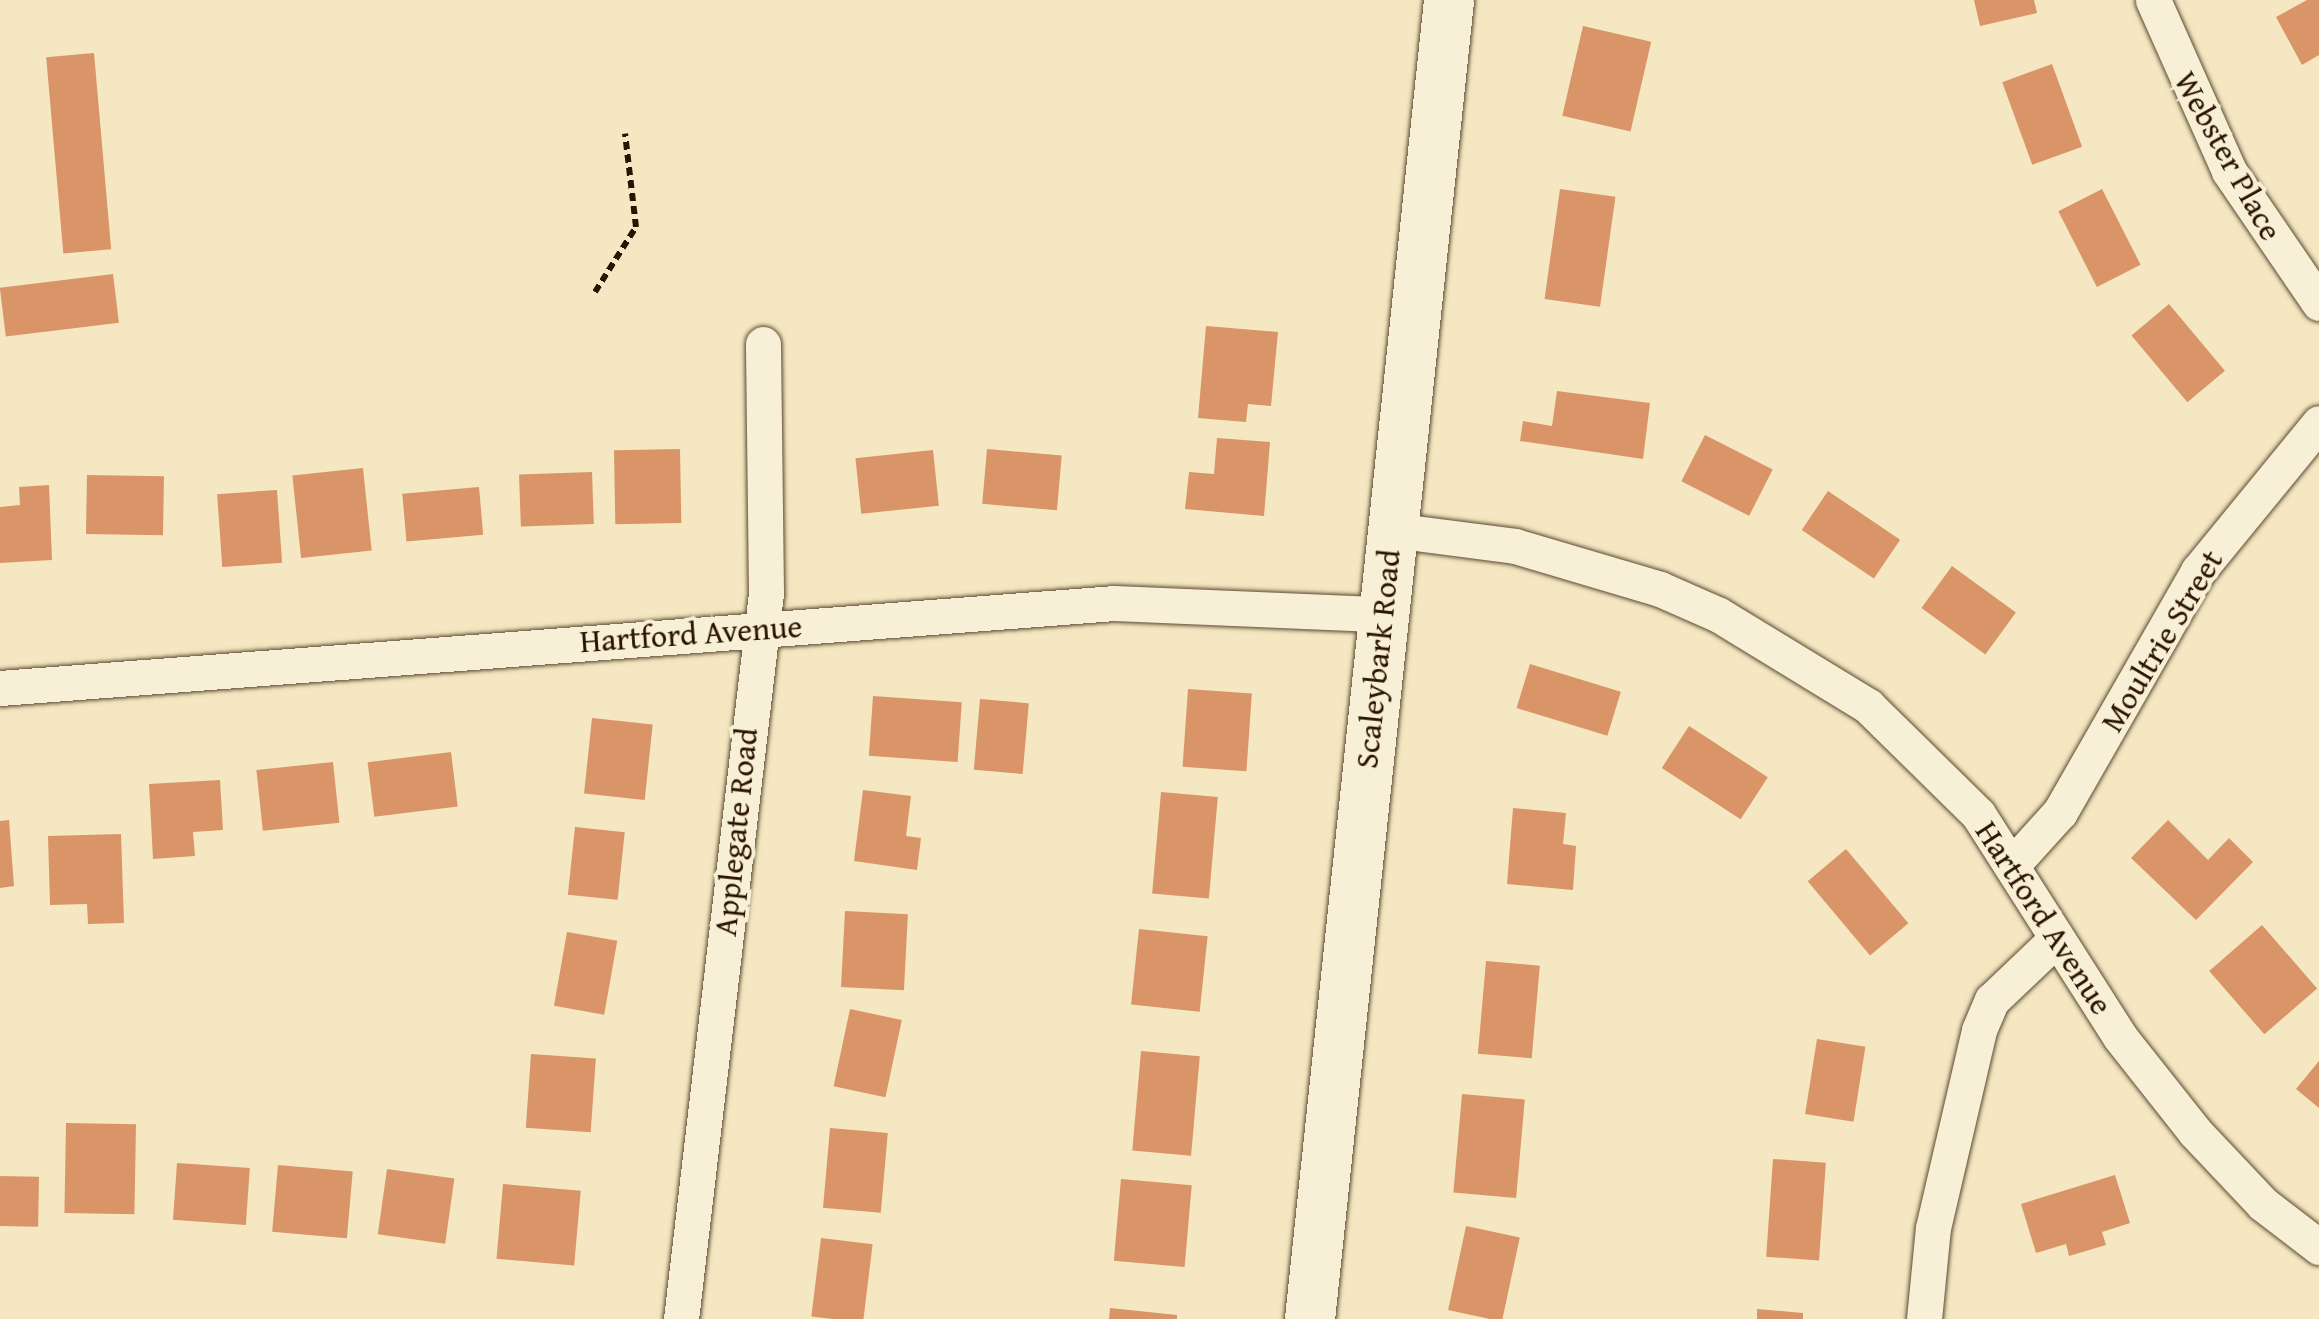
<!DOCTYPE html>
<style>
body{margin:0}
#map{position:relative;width:2319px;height:1319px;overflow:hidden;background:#f4e7c1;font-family:"Gentium Book Plus",serif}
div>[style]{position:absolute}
.building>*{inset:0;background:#d99567;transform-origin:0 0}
.path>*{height:6px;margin-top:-3px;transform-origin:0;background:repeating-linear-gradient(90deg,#2a1401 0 8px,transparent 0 13px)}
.roads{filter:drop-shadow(0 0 2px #5c4931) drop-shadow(0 0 2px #5c4931)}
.street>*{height:35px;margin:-17.5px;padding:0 17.5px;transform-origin:17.5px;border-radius:17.5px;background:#f8efd7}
.secondary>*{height:50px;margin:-25px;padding:0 25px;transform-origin:25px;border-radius:25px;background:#f8efd7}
span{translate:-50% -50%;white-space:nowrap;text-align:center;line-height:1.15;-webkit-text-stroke:8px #f8efd7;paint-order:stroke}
.street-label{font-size:32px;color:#2a1401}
</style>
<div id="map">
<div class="building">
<div style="clip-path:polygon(1974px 0,2034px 0,2037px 13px,1980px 26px)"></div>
<div style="clip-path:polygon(2307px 0,2319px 0,2319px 55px,2302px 65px,2276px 17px)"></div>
<div style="left:1583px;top:26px;width:70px;height:92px;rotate:13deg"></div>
<div style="left:94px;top:53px;width:197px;height:48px;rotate:85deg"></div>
<div style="left:2052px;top:64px;width:88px;height:53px;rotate:70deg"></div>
<div style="left:1560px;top:189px;width:56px;height:111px;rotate:8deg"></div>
<div style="left:2102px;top:189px;width:85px;height:49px;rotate:63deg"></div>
<div style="left:113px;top:274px;width:49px;height:114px;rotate:83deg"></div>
<div style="left:2169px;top:304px;width:87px;height:49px;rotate:50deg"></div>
<div style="clip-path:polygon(1206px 326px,1278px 332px,1271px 406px,1248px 404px,1246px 422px,1198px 418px)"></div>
<div style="clip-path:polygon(1557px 391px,1650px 403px,1643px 459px,1520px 441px,1523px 421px,1552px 426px)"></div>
<div style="left:1705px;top:435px;width:76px;height:52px;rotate:27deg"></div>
<div style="clip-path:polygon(1217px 438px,1270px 442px,1264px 516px,1185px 509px,1189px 472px,1214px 474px)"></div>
<div style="left:680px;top:449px;width:74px;height:66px;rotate:89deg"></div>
<div style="left:987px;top:449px;width:75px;height:55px;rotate:5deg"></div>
<div style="left:933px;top:450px;width:56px;height:78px;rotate:84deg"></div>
<div style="left:363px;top:468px;width:83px;height:71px;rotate:84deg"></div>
<div style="left:592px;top:472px;width:52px;height:73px;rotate:88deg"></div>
<div style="left:87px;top:475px;width:77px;height:59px;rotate:1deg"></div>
<div style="clip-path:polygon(49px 485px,52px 560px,0 563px,0 507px,20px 505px,19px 487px)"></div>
<div style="left:479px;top:487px;width:48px;height:77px;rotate:85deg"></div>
<div style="left:277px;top:490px;width:73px;height:60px;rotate:86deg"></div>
<div style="left:1828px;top:491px;width:87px;height:47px;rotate:34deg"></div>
<div style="left:1952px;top:566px;width:79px;height:52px;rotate:36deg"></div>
<div style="left:1530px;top:664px;width:95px;height:46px;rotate:17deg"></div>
<div style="left:1188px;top:689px;width:64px;height:78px;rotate:4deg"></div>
<div style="left:873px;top:696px;width:89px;height:60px;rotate:4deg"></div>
<div style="left:980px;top:699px;width:49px;height:71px;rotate:5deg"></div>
<div style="left:592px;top:718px;width:61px;height:76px;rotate:6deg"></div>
<div style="left:1689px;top:726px;width:94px;height:50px;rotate:33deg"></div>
<div style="left:451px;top:752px;width:55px;height:84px;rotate:83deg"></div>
<div style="left:333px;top:762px;width:61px;height:77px;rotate:84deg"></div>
<div style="clip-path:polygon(220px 780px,223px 830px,193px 832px,195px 856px,153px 859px,149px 784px)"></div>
<div style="clip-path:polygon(863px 790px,911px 796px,906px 836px,921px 838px,917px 870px,854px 861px)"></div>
<div style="left:1161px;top:792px;width:57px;height:102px;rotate:5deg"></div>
<div style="clip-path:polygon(1513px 808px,1566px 813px,1563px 844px,1576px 846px,1573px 890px,1507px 884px)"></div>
<div style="clip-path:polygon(9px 820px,14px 886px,0 888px,0 821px)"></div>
<div style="clip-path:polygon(2168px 820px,2208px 860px,2229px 838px,2253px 862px,2196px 920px,2131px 858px)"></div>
<div style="left:575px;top:827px;width:50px;height:68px;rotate:6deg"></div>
<div style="clip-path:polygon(121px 834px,124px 923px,88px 924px,87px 904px,50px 905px,48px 836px)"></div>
<div style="left:1846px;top:849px;width:97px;height:50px;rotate:50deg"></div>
<div style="left:845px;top:911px;width:63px;height:76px;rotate:3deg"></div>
<div style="left:2262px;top:925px;width:84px;height:70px;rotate:49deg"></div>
<div style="left:1139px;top:929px;width:69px;height:76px;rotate:6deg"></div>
<div style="left:567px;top:932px;width:51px;height:75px;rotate:10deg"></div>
<div style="left:1486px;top:961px;width:54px;height:93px;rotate:5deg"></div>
<div style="left:850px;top:1009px;width:53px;height:79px;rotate:12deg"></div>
<div style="left:1817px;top:1039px;width:49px;height:76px;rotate:9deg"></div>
<div style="left:1141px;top:1051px;width:59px;height:100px;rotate:5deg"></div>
<div style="left:531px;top:1054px;width:65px;height:74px;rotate:4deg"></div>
<div style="clip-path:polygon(2319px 1061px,2319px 1108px,2296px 1089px)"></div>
<div style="left:1462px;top:1094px;width:63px;height:99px;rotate:5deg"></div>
<div style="left:66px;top:1123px;width:70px;height:90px;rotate:1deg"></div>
<div style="left:830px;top:1128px;width:58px;height:80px;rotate:5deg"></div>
<div style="left:1773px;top:1159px;width:53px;height:98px;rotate:4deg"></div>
<div style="left:177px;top:1163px;width:73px;height:57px;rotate:4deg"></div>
<div style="left:278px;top:1165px;width:75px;height:67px;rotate:5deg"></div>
<div style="left:387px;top:1169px;width:68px;height:66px;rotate:8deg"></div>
<div style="clip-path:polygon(2115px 1175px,2130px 1223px,2102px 1232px,2106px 1245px,2069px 1256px,2066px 1244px,2036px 1253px,2021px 1204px)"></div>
<div style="left:0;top:1176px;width:39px;height:50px;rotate:1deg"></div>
<div style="left:1121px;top:1179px;width:71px;height:82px;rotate:5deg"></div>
<div style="left:503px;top:1184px;width:78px;height:75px;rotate:5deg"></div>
<div style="left:1466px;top:1226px;width:55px;height:86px;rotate:12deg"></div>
<div style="left:821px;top:1238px;width:52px;height:79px;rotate:7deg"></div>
<div style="clip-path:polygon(1110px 1308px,1177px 1315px,1177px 1319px,1109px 1319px)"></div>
<div style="clip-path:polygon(1757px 1309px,1803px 1313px,1803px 1319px,1757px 1319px)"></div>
</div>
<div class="path">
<div style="left:595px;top:292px;width:77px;rotate:-57.8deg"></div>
<div style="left:636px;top:227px;width:94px;rotate:-96.7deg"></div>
</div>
<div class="roads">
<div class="street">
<div style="left:2153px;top:0;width:187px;rotate:66deg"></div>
<div style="left:2229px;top:171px;width:160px;rotate:55.7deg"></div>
<div style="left:1392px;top:530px;width:124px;rotate:7.4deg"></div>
<div style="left:1515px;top:546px;width:151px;rotate:16.5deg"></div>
<div style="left:1660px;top:589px;width:64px;rotate:23.8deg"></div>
<div style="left:1719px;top:615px;width:175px;rotate:31.4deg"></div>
<div style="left:1868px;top:706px;width:154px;rotate:44.5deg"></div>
<div style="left:1978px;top:814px;width:264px;rotate:57.5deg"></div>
<div style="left:2120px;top:1037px;width:121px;rotate:51.7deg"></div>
<div style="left:2195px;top:1132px;width:99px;rotate:46.6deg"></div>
<div style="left:2263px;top:1204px;width:71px;rotate:37.5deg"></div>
<div style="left:0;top:688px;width:1117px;rotate:-4.36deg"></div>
<div style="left:1114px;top:603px;width:268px;rotate:2.4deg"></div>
<div style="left:2013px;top:864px;width:70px;rotate:-47.9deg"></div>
<div style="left:2060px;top:812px;width:278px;rotate:-60.2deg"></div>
<div style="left:2198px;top:571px;width:191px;rotate:-50.7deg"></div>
<div style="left:681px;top:1319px;width:731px;rotate:-83.32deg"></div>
<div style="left:766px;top:593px;width:249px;rotate:-90.7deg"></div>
<div style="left:1924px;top:1319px;width:91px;rotate:-84.4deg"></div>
<div style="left:1933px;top:1228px;width:203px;rotate:-76.9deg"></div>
<div style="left:1979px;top:1030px;width:33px;rotate:-67deg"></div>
<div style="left:1992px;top:1000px;width:88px;rotate:-43.6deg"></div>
</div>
<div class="secondary">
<div style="left:1310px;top:1319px;width:1326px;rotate:-83.98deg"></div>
</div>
</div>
<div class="street-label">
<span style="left:2228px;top:156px;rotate:61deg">Webster Place</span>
<span style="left:691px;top:634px;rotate:-4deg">Hartford Avenue</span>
<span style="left:2162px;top:641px;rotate:-59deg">Moultrie Street</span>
<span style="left:1378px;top:659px;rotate:-84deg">Scaleybark Road</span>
<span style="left:736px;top:832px;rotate:-84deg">Applegate Road</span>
<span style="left:2044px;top:918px;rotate:57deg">Hartford Avenue</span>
</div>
</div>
